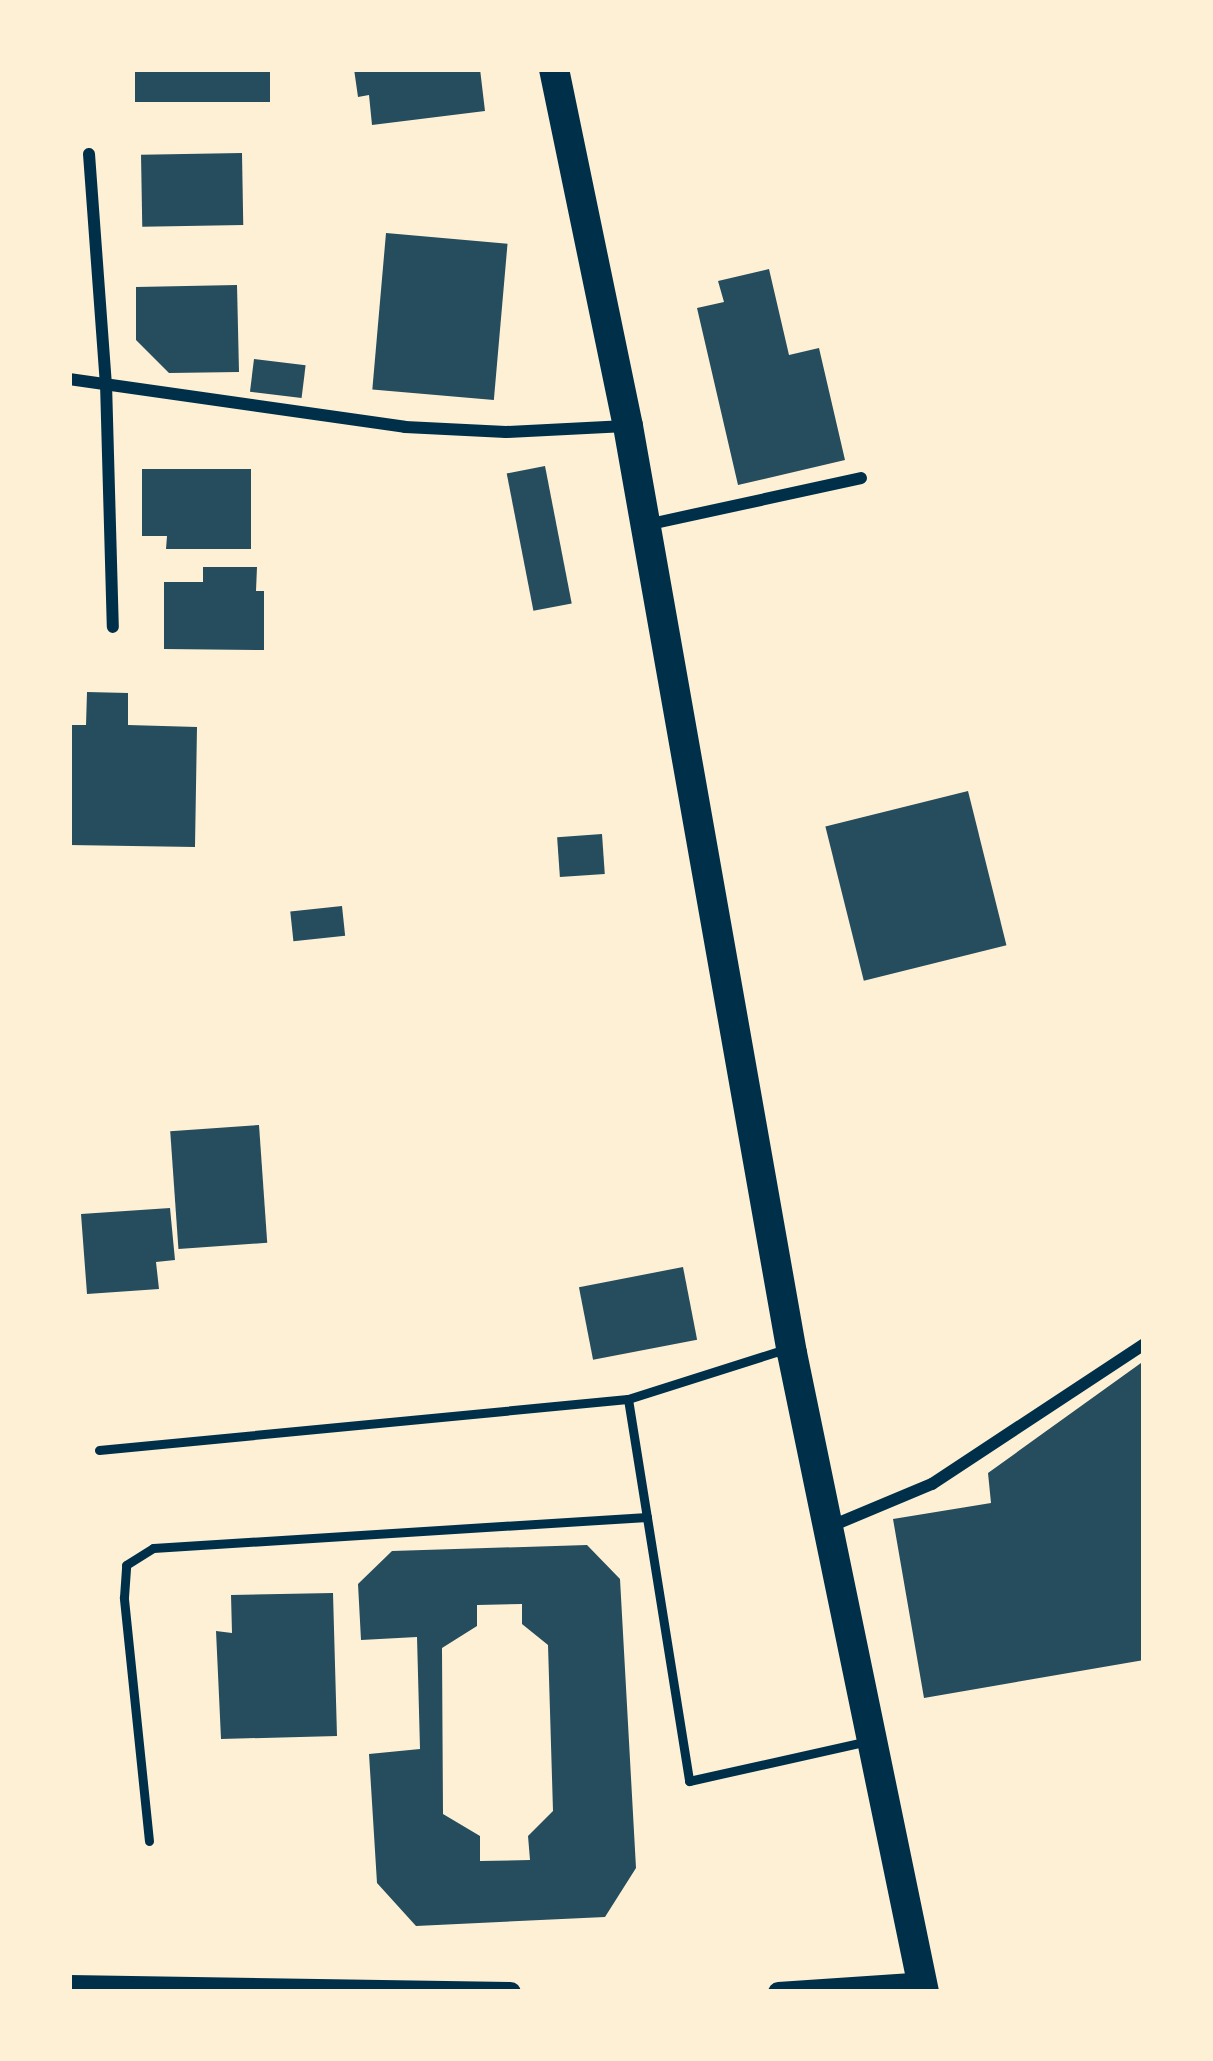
<!DOCTYPE html>
<style>
body{margin:0}
#map{position:relative;width:1213px;height:2061px;overflow:hidden;background:#fdf0d5;font-family:Mulish,sans-serif}
div>[style]{position:absolute}
.building>*{inset:0;background:#264d5e;transform-origin:0 0}
.service>*{height:9px;margin:-4.5px;padding:0 4.5px;transform-origin:4.5px;border-radius:4.5px;background:#003049}
.minor>*{height:12px;margin:-6px;padding:0 6px;transform-origin:6px;border-radius:6px;background:#003049}
.tertiary>*{height:21px;margin:-10.5px;padding:0 10.5px;transform-origin:10.5px;border-radius:10.5px;background:#003049}
.primary>*{height:30px;margin:-15px;padding:0 15px;transform-origin:15px;border-radius:15px;background:#003049}
span{translate:-50% -50%;white-space:nowrap;text-align:center;line-height:1.15;-webkit-text-stroke:10px #fdf0d5;paint-order:stroke}
.frame{position:absolute;inset:0;border:72px solid #fdf0d5;pointer-events:none}
</style>
<div id="map">
<div class="building">
<div style="left:135px;top:69px;width:135px;height:33px"></div>
<div style="clip-path:polygon(354px 69px,480px 69px,485px 111px,372px 125px,369px 95px,358px 97px)"></div>
<div style="left:242px;top:153px;width:72px;height:101px;rotate:89deg"></div>
<div style="left:386px;top:233px;width:122px;height:157px;rotate:5deg"></div>
<div style="clip-path:polygon(769px 269px,789px 355px,819px 348px,845px 460px,738px 485px,697px 308px,724px 302px,718px 281px)"></div>
<div style="clip-path:polygon(237px 285px,239px 372px,169px 373px,136px 340px,136px 287px)"></div>
<div style="left:254px;top:359px;width:52px;height:33px;rotate:7deg"></div>
<div style="left:545px;top:466px;width:140px;height:39px;rotate:79deg"></div>
<div style="clip-path:polygon(142px 469px,251px 469px,251px 549px,166px 549px,167px 536px,142px 536px)"></div>
<div style="clip-path:polygon(203px 567px,257px 567px,256px 591px,264px 591px,264px 650px,164px 649px,164px 582px,203px 582px)"></div>
<div style="clip-path:polygon(87px 692px,128px 693px,128px 725px,197px 727px,195px 847px,69px 845px,69px 725px,86px 725px)"></div>
<div style="left:968px;top:791px;width:159px;height:147px;rotate:76deg"></div>
<div style="left:602px;top:834px;width:40px;height:45px;rotate:86deg"></div>
<div style="left:342px;top:906px;width:30px;height:52px;rotate:84deg"></div>
<div style="left:259px;top:1125px;width:118px;height:89px;rotate:86deg"></div>
<div style="clip-path:polygon(170px 1208px,175px 1260px,156px 1262px,159px 1289px,87px 1294px,81px 1214px)"></div>
<div style="left:683px;top:1267px;width:74px;height:106px;rotate:79deg"></div>
<div style="clip-path:polygon(1141px 1363px,1144px 1660px,924px 1698px,893px 1519px,991px 1503px,988px 1473px)"></div>
<div style="clip-path:polygon(evenodd,587px 1545px,620px 1579px,636px 1868px,605px 1917px,416px 1926px,377px 1883px,369px 1754px,420px 1749px,417px 1637px,361px 1640px,358px 1584px,392px 1551px,587px 1545px,522px 1604px,522px 1624px,548px 1645px,553px 1811px,528px 1836px,530px 1860px,480px 1861px,480px 1836px,443px 1814px,442px 1648px,477px 1626px,477px 1605px,522px 1604px)"></div>
<div style="clip-path:polygon(333px 1593px,337px 1736px,221px 1739px,216px 1631px,232px 1633px,231px 1595px)"></div>
</div>
<div class="service">
<div style="left:628px;top:1399px;width:387px;rotate:80.9deg"></div>
<div style="left:689px;top:1781px;width:183px;rotate:-12.6deg"></div>
<div style="left:99px;top:1450px;width:531px;rotate:-5.51deg"></div>
<div style="left:628px;top:1399px;width:166px;rotate:-17.6deg"></div>
<div style="left:149px;top:1841px;width:245px;rotate:-95.9deg"></div>
<div style="left:124px;top:1597px;width:32px;rotate:-86deg"></div>
<div style="left:126px;top:1565px;width:32px;rotate:-32deg"></div>
<div style="left:153px;top:1548px;width:495px;rotate:-3.6deg"></div>
</div>
<div class="minor">
<div style="left:89px;top:154px;width:230px;rotate:85.8deg"></div>
<div style="left:106px;top:383px;width:244px;rotate:88.4deg"></div>
<div style="left:69px;top:379px;width:339px;rotate:8.1deg"></div>
<div style="left:405px;top:427px;width:101px;rotate:2.8deg"></div>
<div style="left:506px;top:432px;width:120px;rotate:-2.9deg"></div>
<div style="left:646px;top:525px;width:220px;rotate:-12.3deg"></div>
<div style="left:829px;top:1527px;width:112px;rotate:-22.7deg"></div>
<div style="left:932px;top:1484px;width:254px;rotate:-33.4deg"></div>
</div>
<div class="tertiary">
<div style="left:69px;top:1985px;width:441px;rotate:0.9deg"></div>
<div style="left:778px;top:1992px;width:145px;rotate:-3.9deg"></div>
</div>
<div class="primary">
<div style="left:554px;top:69px;width:365px;rotate:78.3deg"></div>
<div style="left:628px;top:426px;width:941px;rotate:79.97deg"></div>
<div style="left:792px;top:1353px;width:652px;rotate:78.33deg"></div>
</div>
<div class="frame"></div>
</div>
